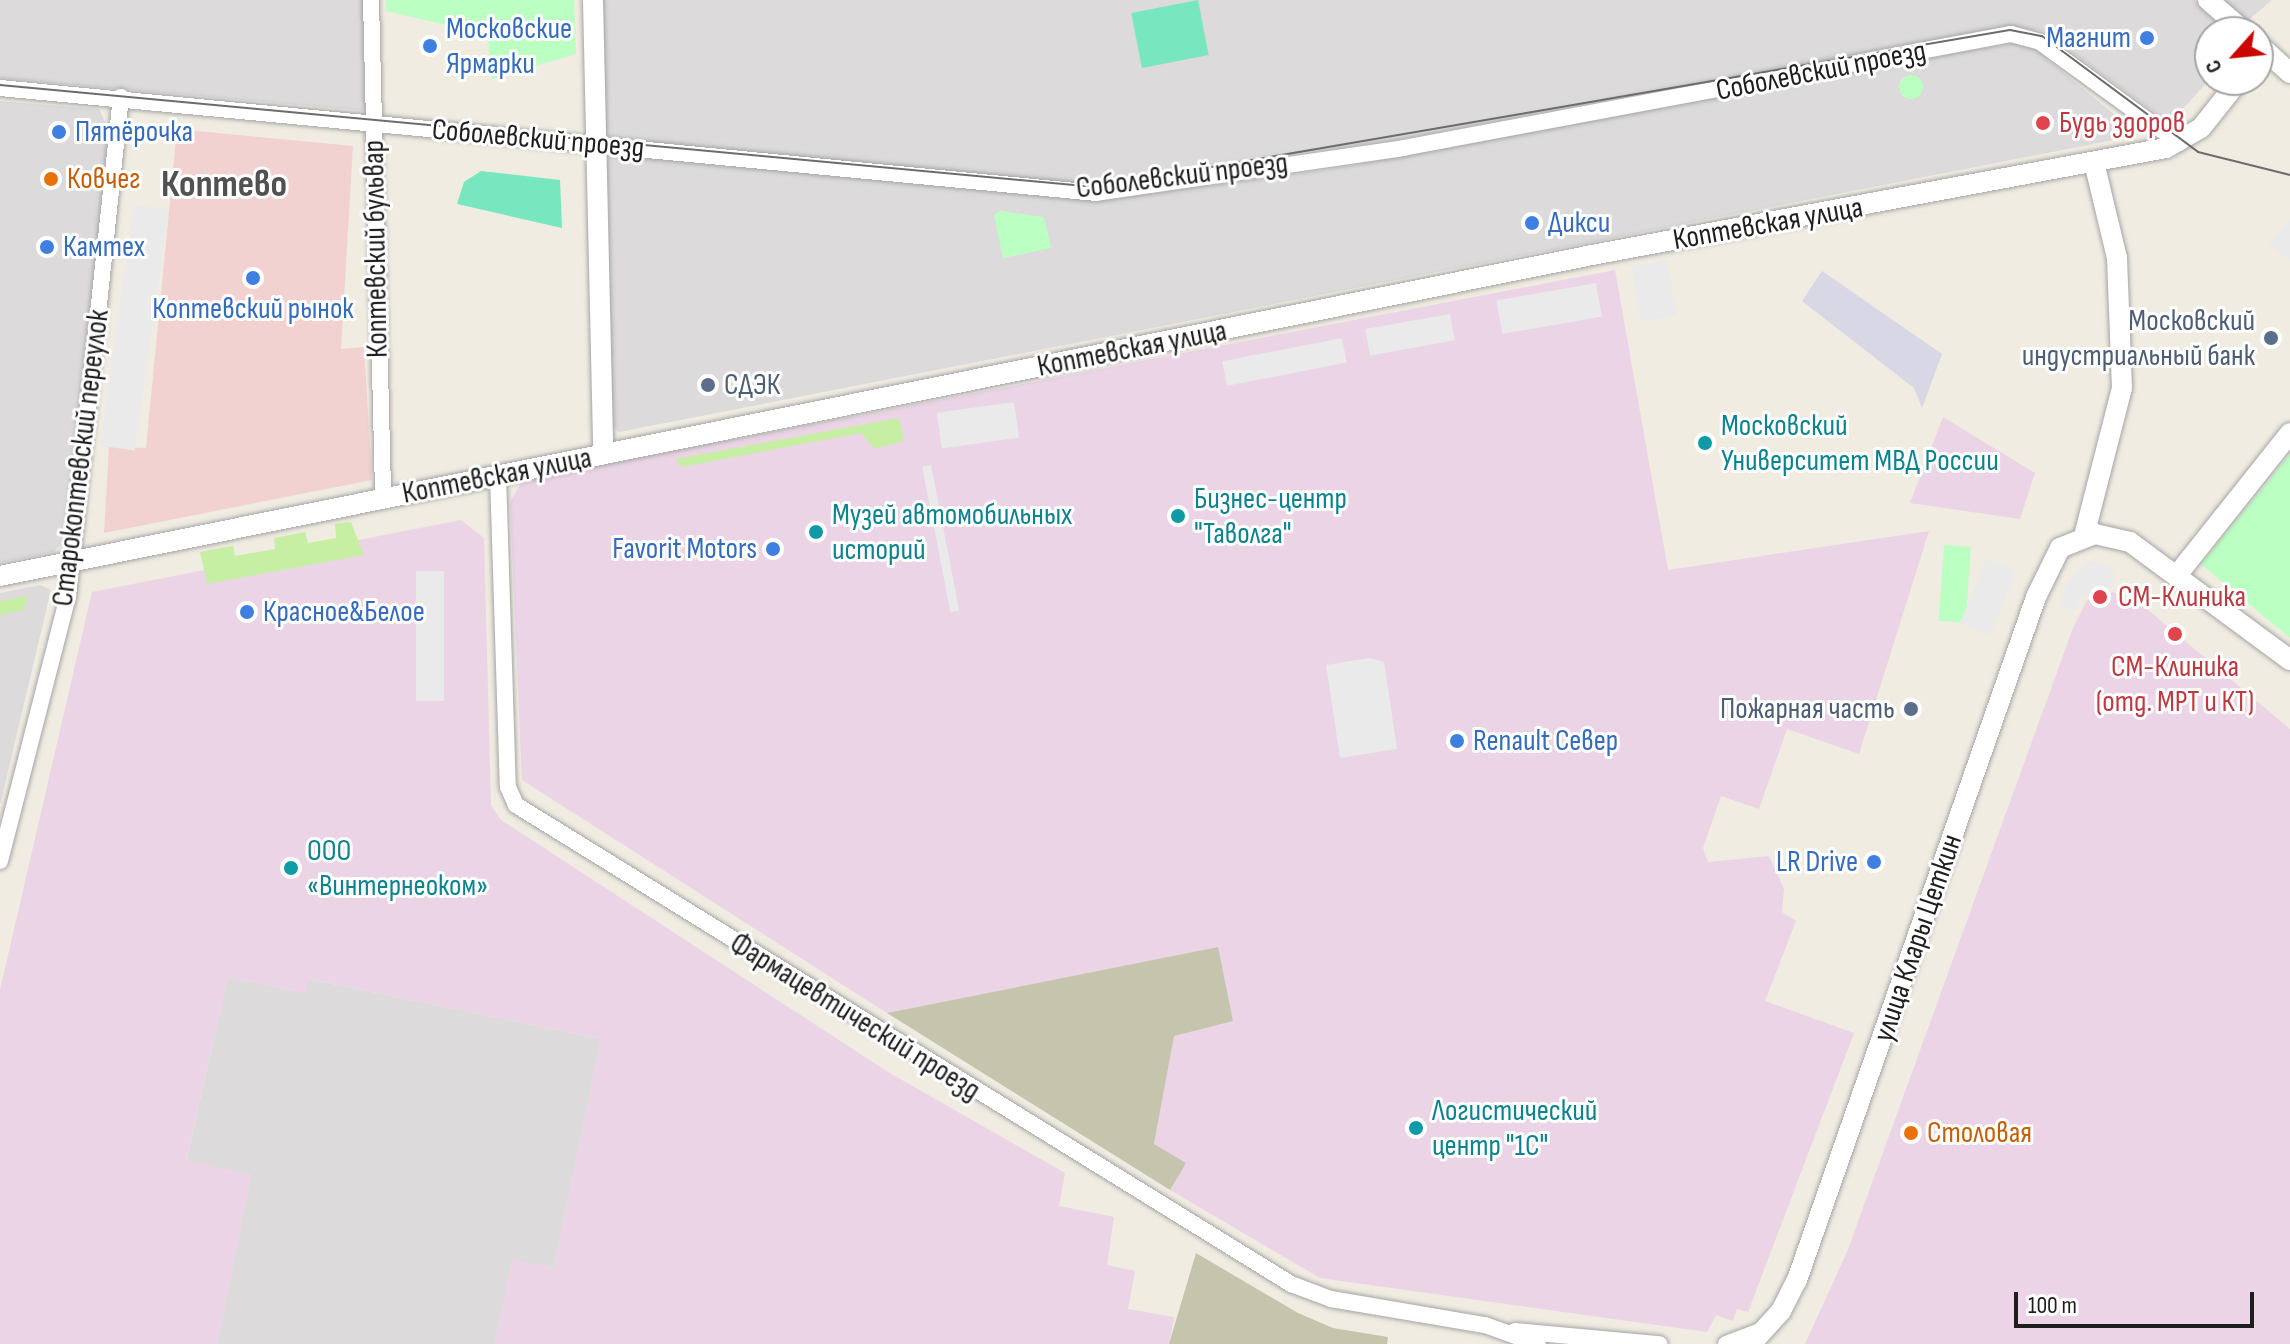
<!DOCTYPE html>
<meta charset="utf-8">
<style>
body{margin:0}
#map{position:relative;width:2290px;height:1344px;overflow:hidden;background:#f0ece2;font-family:"Sofia Sans Condensed",sans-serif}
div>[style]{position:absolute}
.residential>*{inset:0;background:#dcdada}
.commercial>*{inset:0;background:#f2d2d0}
.industrial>*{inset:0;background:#ead4e5}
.construction>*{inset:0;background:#c5c5ad}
.grass>*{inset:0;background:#c7efa3}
.park>*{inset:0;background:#bbffc2;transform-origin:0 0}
.round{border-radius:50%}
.pitch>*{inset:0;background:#78e7bf;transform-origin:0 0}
.parking>*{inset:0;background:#eaeaea;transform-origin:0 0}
.plaza>*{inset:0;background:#d7d7e6}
.roads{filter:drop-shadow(0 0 2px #a5a5a5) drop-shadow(0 0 2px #a5a5a5)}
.minor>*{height:16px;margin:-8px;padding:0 8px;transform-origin:8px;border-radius:8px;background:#fff}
.tertiary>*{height:20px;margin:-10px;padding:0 10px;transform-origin:10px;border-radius:10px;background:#fff}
.tram>*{height:2px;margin:-1px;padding:0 1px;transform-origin:1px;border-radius:1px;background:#6c6c6c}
.dots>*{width:22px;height:22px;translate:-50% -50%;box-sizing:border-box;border:4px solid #fff;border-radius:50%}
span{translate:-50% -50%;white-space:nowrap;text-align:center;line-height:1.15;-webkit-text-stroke:6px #fff;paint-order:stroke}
.shop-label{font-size:30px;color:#366cbe}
.left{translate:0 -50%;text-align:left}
.right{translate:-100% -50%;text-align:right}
.street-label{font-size:30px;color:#1e1e1e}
.health-label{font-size:30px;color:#be3a42}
.food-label{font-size:30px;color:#c56008}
.service-label{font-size:30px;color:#4e5e75}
.culture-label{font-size:30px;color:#0d838f}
.district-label{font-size:38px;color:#515151;font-weight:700}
.north{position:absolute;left:2194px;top:16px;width:80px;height:80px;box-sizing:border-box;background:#fff;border:2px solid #a5a5a5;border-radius:50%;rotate:243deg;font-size:22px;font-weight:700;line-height:32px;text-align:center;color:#1e1e1e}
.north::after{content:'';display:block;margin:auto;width:28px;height:36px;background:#cb0500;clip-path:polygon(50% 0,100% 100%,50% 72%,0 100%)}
.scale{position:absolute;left:2014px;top:1292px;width:240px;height:36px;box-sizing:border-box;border:4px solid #1e1e1e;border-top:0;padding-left:10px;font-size:24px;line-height:28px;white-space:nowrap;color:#1e1e1e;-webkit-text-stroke:6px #fff;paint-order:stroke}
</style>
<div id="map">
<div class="residential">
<div style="clip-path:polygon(0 0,366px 0,369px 99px,364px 111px,0 78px)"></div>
<div style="clip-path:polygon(599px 0,2195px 0,2227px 32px,2210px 32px,2210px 79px,2170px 123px,2042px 31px,2009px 26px,1396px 140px,1075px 184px,612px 138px,601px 131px)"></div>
<div style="clip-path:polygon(2222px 0,2272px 0,2246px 22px)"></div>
<div style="clip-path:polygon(2012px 43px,2034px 48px,2139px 135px,619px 432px,613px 426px,603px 162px,616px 153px,1098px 201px,1332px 169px)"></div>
<div style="clip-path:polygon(0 101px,99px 109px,109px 130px,65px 541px,54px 552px,0 563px)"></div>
<div style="clip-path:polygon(40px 585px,51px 590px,0 805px,0 593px)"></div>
<div style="clip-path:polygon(228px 977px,305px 993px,308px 979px,601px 1039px,554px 1268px,512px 1260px,495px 1344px,217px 1344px,251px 1175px,186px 1162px)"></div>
</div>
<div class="commercial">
<div style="clip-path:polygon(177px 129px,353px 146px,341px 349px,364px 347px,372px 480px,104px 533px,109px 447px,146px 448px)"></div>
</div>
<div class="industrial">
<div style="clip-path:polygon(1615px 270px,1668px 570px,1929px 531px,1859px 754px,1787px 729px,1759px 809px,1721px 796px,1703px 848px,1708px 862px,1769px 856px,1784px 889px,1782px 912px,1796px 921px,1765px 1001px,1854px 1033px,1748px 1312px,1737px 1309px,1733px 1321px,1716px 1315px,1707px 1332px,1320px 1278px,1170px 1190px,1185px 1163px,1154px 1144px,1174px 1035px,1218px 947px,887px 1013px,522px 780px,510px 502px,523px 480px)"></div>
<div style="clip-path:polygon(1943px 417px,2035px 473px,2020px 519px,1910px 503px)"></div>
<div style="clip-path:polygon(461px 520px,484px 538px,491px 805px,501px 820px,888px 1072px,1065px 1173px,1059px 1206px,1114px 1217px,1107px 1265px,1135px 1271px,1128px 1309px,1174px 1317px,1169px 1344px,495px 1344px,512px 1259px,554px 1268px,601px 1039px,309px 979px,305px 993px,228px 977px,186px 1161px,251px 1175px,217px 1344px,0 1344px,0 990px,92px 592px)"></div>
<div style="clip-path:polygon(2113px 592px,2142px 605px,2290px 729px,2290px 1344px,1805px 1344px,1847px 1252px,2073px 628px,2087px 600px)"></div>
</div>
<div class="construction">
<div style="clip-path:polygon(1218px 947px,1233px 1021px,1174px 1036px,1154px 1144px,1186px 1163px,1170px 1190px,887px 1013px)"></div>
<div style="clip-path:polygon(1196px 1253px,1298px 1313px,1333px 1328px,1388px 1337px,1387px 1344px,1169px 1344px)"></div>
</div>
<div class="grass">
<div style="clip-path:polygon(899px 418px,904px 441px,875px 449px,861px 433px,682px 467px,675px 459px)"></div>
<div style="clip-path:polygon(351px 522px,364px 555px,207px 584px,200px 552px,233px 546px,235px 556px,275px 549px,274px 538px,305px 532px,308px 543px,336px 538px,335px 524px)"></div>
<div style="clip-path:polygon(27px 596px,24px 610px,0 615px,0 601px)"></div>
</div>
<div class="park">
<div style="clip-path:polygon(386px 0,574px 0,576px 54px,491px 79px,488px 35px,386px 11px)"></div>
<div class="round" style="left:1899px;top:75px;width:24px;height:24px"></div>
<div style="clip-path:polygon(1000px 211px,1044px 217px,1051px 248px,1003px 258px,994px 215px)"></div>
<div style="clip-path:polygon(2290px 454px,2290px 638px,2201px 564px)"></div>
<div style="left:1944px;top:545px;width:27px;height:76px;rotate:4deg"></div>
</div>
<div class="pitch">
<div style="left:1198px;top:0;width:56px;height:68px;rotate:79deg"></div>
<div style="clip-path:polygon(481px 171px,560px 180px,562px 228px,457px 204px,464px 182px)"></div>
</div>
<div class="parking">
<div style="left:134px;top:205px;width:35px;height:243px;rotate:8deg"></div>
<div style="clip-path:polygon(2290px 219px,2290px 261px,2269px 244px)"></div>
<div style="left:1667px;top:260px;width:56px;height:36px;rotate:80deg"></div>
<div style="left:1596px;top:283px;width:34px;height:101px;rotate:80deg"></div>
<div style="left:1450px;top:314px;width:27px;height:86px;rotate:80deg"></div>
<div style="left:1342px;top:338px;width:25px;height:122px;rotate:79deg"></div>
<div style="left:1014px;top:402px;width:36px;height:78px;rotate:82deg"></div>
<div style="left:931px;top:465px;width:148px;height:9px;rotate:79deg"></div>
<div style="left:1986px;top:559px;width:32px;height:69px;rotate:22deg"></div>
<div style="clip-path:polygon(2088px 561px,2113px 568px,2113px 586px,2082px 596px,2074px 612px,2060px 605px,2067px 582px)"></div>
<div style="left:444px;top:571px;width:130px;height:28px;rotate:90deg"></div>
<div style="clip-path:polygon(1369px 658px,1384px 662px,1397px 749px,1340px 758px,1326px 665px)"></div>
</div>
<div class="plaza">
<div style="clip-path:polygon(1822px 271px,1942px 354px,1922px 408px,1914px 388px,1802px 301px)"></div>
</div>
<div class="roads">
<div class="minor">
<div style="left:371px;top:0;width:499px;rotate:88.6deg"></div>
<div style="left:0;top:88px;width:1101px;rotate:5.47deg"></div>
<div style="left:1096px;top:193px;width:310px;rotate:-8.3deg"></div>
<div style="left:1403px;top:148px;width:619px;rotate:-10.62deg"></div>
<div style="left:2011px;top:34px;width:30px;rotate:15deg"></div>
<div style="left:2040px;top:42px;width:172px;rotate:36deg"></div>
<div style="left:498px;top:475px;width:312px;rotate:88.2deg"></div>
<div style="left:508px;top:787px;width:20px;rotate:66deg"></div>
<div style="left:516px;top:805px;width:911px;rotate:31.72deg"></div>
<div style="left:1291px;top:1284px;width:43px;rotate:20.6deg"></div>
<div style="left:1331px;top:1299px;width:156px;rotate:9.6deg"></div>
<div style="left:1485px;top:1325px;width:56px;rotate:19.7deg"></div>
<div style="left:0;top:861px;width:274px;rotate:-75.6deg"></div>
<div style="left:68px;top:596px;width:502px;rotate:-83.94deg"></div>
<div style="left:1515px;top:1331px;width:145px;rotate:5.2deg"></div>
<div style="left:1726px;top:1344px;width:36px;rotate:-21deg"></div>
</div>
<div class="tertiary">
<div style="left:593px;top:0;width:454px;rotate:88.7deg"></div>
<div style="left:2208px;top:0;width:49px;rotate:40.9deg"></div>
<div style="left:2258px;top:44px;width:43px;rotate:42.2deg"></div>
<div style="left:2084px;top:536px;width:153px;rotate:-75.6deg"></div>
<div style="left:2122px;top:388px;width:130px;rotate:-92.2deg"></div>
<div style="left:2117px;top:258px;width:99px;rotate:-103.5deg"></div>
<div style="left:2178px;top:574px;width:180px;rotate:-51.5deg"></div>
<div style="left:0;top:576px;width:1624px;rotate:-11.4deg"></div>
<div style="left:1592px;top:255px;width:584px;rotate:-10.56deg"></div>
<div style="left:2166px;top:148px;width:40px;rotate:-29.7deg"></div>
<div style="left:2201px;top:128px;width:61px;rotate:-51.6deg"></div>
<div style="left:1751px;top:1344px;width:45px;rotate:-47.7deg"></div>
<div style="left:1781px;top:1311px;width:35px;rotate:-63deg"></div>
<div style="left:1797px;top:1280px;width:724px;rotate:-70.71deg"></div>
<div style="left:2036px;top:597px;width:55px;rotate:-63.9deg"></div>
<div style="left:2060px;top:548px;width:38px;rotate:-22deg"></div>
<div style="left:2095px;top:534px;width:36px;rotate:13deg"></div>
<div style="left:2130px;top:542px;width:199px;rotate:36.4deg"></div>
</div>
</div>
<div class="tram">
<div style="left:0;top:85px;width:1100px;rotate:5.32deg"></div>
<div style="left:1095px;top:187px;width:928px;rotate:-9.74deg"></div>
<div style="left:2010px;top:30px;width:33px;rotate:11deg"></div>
<div style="left:2042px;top:36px;width:194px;rotate:36.6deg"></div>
<div style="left:2198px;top:152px;width:95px;rotate:14deg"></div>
</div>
<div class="dots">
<div style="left:2147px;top:38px;background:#3f7fe0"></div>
<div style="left:430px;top:46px;background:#3f7fe0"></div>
<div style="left:2043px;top:123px;background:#e0444e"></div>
<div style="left:59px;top:132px;background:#3f7fe0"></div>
<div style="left:51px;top:179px;background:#e8710a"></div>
<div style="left:1532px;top:223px;background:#3f7fe0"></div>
<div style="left:47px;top:247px;background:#3f7fe0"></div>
<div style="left:253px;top:278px;background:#3f7fe0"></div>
<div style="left:2271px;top:338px;background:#5c6f8a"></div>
<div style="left:708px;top:385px;background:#5c6f8a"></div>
<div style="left:1705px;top:443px;background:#0f9aa8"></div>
<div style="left:1178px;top:516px;background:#0f9aa8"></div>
<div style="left:816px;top:532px;background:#0f9aa8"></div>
<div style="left:773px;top:549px;background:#3f7fe0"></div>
<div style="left:2100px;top:597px;background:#e0444e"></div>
<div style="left:247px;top:612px;background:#3f7fe0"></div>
<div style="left:2175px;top:634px;background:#e0444e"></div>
<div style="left:1911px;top:709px;background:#5c6f8a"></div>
<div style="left:1457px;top:741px;background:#3f7fe0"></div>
<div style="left:1874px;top:862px;background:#3f7fe0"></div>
<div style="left:291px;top:868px;background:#0f9aa8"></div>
<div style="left:1416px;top:1128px;background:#0f9aa8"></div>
<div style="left:1911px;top:1133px;background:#e8710a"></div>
</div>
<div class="shop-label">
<span class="left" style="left:446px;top:46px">Московские<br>Ярмарки</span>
<span class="right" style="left:2131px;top:38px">Магнит</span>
<span class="left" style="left:75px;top:132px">Пятёрочка</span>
<span class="left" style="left:1548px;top:223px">Дикси</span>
<span class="left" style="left:63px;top:247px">Камтех</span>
<span style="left:253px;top:309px">Коптевский рынок</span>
<span class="right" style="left:757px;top:549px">Favorit Motors</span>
<span class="left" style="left:263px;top:612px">Красное&amp;Белое</span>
<span class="left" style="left:1473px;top:741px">Renault Север</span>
<span class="right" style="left:1858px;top:862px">LR Drive</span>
</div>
<div class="street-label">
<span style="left:1821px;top:71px;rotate:-11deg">Соболевский проезд</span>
<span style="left:538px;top:139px;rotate:5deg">Соболевский проезд</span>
<span style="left:1182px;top:176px;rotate:-7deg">Соболевский проезд</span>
<span style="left:1768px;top:224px;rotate:-10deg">Коптевская улица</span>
<span style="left:376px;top:249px;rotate:-91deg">Коптевский бульвар</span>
<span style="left:1132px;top:349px;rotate:-11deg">Коптевская улица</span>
<span style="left:81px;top:458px;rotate:-83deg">Старокоптевский переулок</span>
<span style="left:497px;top:476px;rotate:-11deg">Коптевская улица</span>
<span style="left:1918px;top:938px;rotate:-71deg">улица Клары Цеткин</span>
<span style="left:855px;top:1017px;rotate:32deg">Фармацевтический проезд</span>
</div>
<div class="health-label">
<span class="left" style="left:2059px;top:123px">Будь здоров</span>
<span class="left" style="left:2118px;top:597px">СМ-Клиника</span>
<span style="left:2175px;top:684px">СМ-Клиника<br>(отд. МРТ и КТ)</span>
</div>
<div class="food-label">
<span class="left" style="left:67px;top:179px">Ковчег</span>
<span class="left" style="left:1927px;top:1133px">Столовая</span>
</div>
<div class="service-label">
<span class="right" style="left:2255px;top:338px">Московский<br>индустриальный банк</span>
<span class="left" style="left:724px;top:385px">СДЭК</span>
<span class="right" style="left:1895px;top:709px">Пожарная часть</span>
</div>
<div class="culture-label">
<span class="left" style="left:1721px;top:443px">Московский<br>Университет МВД России</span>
<span class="left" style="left:1194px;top:516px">Бизнес-центр<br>"Таволга"</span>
<span class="left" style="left:832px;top:532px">Музей автомобильных<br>историй</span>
<span class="left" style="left:307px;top:868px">ООО<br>«Винтернеоком»</span>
<span class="left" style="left:1432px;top:1128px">Логистический<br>центр "1С"</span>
</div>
<div class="district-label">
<span style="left:224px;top:185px">Коптево</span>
</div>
<div class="north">С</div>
<div class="scale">100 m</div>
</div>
